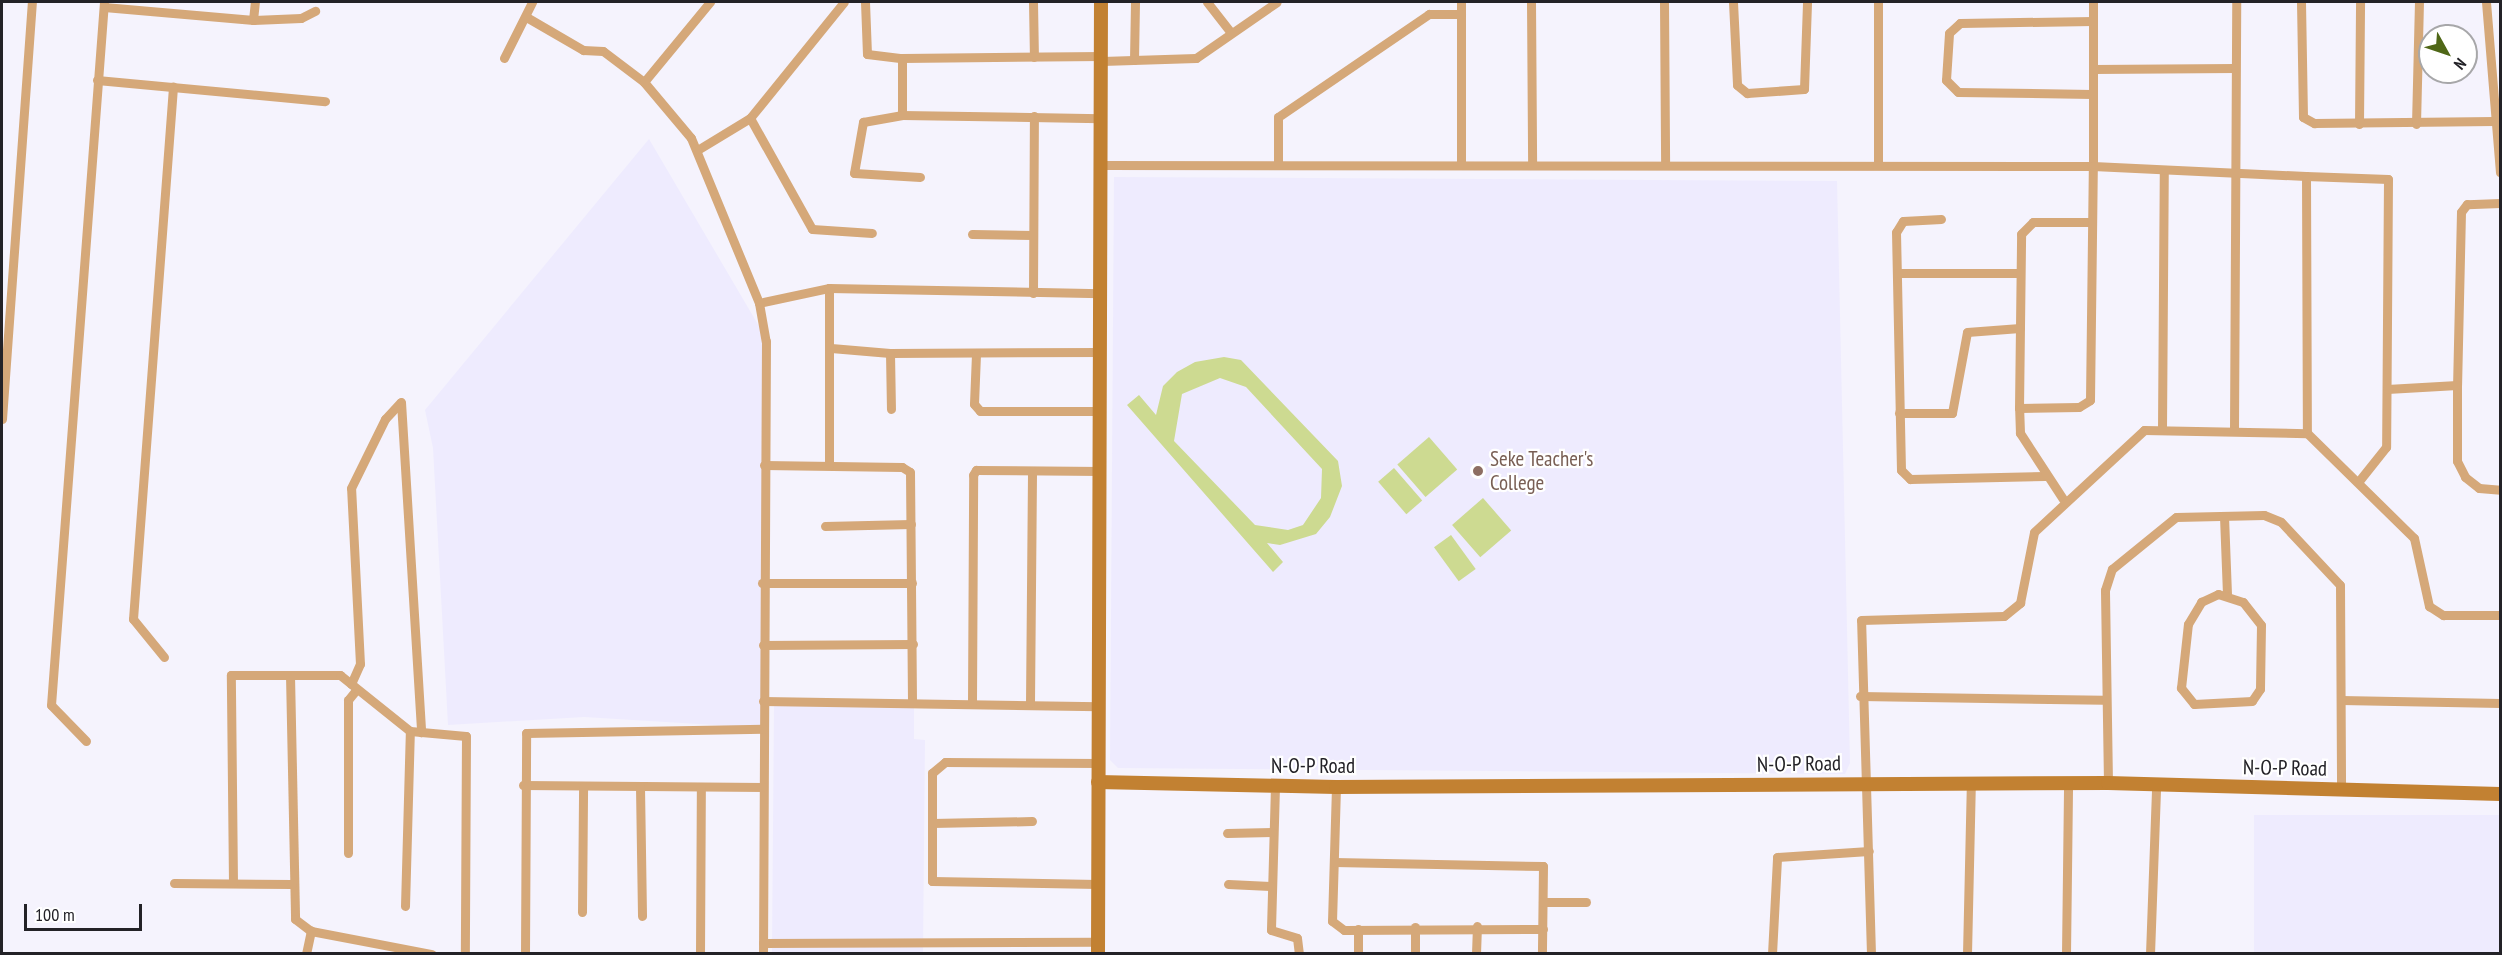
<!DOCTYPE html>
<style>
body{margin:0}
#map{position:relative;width:2502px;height:955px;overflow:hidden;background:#f5f3fd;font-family:"PT Sans Narrow",sans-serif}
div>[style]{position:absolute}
.built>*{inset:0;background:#eeebfe;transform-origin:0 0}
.green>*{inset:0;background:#cdda91;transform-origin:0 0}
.street>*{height:9px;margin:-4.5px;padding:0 4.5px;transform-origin:4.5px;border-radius:4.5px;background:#d5a879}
.secondary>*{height:14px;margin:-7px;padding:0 7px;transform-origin:7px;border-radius:7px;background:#c28132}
.dots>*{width:16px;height:16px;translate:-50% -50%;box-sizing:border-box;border:3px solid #fff;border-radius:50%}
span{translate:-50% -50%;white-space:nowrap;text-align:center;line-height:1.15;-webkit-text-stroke:4.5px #fff;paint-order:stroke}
.education-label{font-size:21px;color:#785e54}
.left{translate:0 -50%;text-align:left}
.street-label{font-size:21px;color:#232227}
.frame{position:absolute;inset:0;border:3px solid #232227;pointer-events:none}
.north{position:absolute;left:2418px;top:24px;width:60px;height:60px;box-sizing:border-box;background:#fff;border:2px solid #a7a7a9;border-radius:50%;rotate:130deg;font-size:16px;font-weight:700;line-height:24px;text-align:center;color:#232227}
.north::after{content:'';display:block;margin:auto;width:21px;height:27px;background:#4f6717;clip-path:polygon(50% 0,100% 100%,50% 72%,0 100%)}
.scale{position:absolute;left:24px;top:904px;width:118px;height:27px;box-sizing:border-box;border:3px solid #232227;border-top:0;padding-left:8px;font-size:18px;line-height:21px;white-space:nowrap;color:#232227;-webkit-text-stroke:4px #fff;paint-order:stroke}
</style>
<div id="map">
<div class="built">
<div style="clip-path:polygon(649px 139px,763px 333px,766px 728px,584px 717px,448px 725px,433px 448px,425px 410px)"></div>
<div style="clip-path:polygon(1114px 177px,1837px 181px,1850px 763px,1845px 774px,1118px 768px,1110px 760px)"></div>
<div style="clip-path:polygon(774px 705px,914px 706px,914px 739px,925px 740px,923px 952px,772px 952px)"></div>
<div style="left:2254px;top:815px;width:246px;height:138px"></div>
</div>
<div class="green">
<div style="clip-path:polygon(evenodd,1224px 357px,1241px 360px,1338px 461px,1342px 486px,1330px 517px,1316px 534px,1280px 545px,1267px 543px,1283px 562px,1273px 572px,1127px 405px,1139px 395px,1156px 415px,1163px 386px,1177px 372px,1195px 362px,1224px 357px,1220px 378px,1246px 387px,1322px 469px,1321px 498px,1303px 525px,1288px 530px,1255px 525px,1174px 441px,1182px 394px,1220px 378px)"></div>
<div style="left:1429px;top:437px;width:43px;height:42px;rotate:49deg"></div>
<div style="left:1394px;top:468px;width:43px;height:21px;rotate:49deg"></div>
<div style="left:1483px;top:498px;width:43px;height:41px;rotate:49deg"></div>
<div style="left:1451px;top:535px;width:42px;height:21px;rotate:54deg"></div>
</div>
<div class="street">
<div style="left:865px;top:2px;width:52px;rotate:87.8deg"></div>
<div style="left:867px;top:54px;width:35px;rotate:7deg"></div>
<div style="left:1033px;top:2px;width:55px;rotate:89deg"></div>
<div style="left:1207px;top:2px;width:39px;rotate:52deg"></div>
<div style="left:1461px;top:2px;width:161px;rotate:90deg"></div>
<div style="left:1531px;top:2px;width:162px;rotate:89.6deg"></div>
<div style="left:1664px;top:2px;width:160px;rotate:89.6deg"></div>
<div style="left:1733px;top:2px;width:83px;rotate:87.2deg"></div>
<div style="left:1737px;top:85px;width:13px;rotate:39deg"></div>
<div style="left:1747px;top:93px;width:57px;rotate:-4deg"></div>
<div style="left:1804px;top:89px;width:87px;rotate:-88deg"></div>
<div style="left:2301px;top:2px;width:115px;rotate:89deg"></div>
<div style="left:2303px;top:117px;width:13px;rotate:29deg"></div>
<div style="left:2314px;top:123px;width:180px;rotate:-0.6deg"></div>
<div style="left:2486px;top:2px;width:171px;rotate:85.3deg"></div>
<div style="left:104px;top:7px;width:150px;rotate:5deg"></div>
<div style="left:253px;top:20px;width:48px;rotate:-2.4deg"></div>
<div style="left:301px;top:18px;width:16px;rotate:-27deg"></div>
<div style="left:528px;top:18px;width:64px;rotate:30.2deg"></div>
<div style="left:583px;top:50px;width:20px;rotate:3deg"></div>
<div style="left:603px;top:51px;width:51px;rotate:37.1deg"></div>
<div style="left:644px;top:82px;width:73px;rotate:50deg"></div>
<div style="left:691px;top:138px;width:178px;rotate:67.6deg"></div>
<div style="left:759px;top:303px;width:39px;rotate:80deg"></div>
<div style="left:766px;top:341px;width:613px;rotate:90.28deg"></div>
<div style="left:253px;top:20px;width:18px;rotate:-84deg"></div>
<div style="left:504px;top:58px;width:63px;rotate:-63.4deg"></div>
<div style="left:1134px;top:60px;width:58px;rotate:-89deg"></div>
<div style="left:1102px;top:61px;width:94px;rotate:-1.8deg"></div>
<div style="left:1196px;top:58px;width:98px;rotate:-34.7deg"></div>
<div style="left:2093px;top:69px;width:142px;rotate:-0.4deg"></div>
<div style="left:97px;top:80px;width:229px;rotate:5.3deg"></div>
<div style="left:644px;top:82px;width:104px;rotate:-50.5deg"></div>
<div style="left:2092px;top:94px;width:134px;rotate:-179.1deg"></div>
<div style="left:1958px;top:92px;width:17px;rotate:-135deg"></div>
<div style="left:1946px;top:80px;width:47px;rotate:-86.3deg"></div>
<div style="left:1949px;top:33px;width:15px;rotate:-42deg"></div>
<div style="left:1960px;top:23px;width:133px;rotate:-0.9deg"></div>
<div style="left:902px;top:115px;width:57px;rotate:-90deg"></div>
<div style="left:902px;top:58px;width:200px;rotate:-0.6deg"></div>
<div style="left:750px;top:118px;width:149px;rotate:-51deg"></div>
<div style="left:2359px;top:124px;width:122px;rotate:-89.5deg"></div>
<div style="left:2416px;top:124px;width:122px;rotate:-88.6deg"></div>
<div style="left:699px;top:149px;width:60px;rotate:-31.3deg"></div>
<div style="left:750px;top:118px;width:127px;rotate:60.8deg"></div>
<div style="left:812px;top:229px;width:60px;rotate:3.8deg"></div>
<div style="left:1878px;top:163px;width:161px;rotate:-90deg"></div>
<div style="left:1278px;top:164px;width:47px;rotate:-90deg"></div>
<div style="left:1278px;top:117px;width:183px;rotate:-34.3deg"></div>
<div style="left:1429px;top:14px;width:32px"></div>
<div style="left:1103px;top:165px;width:990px;rotate:0.06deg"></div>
<div style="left:2093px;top:166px;width:164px;rotate:-90deg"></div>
<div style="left:2306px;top:176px;width:82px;rotate:2.1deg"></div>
<div style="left:2388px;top:179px;width:268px;rotate:90.4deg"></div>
<div style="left:2386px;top:447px;width:43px;rotate:128.5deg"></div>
<div style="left:920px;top:177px;width:66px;rotate:-176.5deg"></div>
<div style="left:854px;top:173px;width:52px;rotate:-80deg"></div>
<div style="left:863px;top:122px;width:40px;rotate:-10deg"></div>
<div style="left:902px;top:115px;width:199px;rotate:0.9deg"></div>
<div style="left:2500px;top:203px;width:33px;rotate:178deg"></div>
<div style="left:2467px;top:204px;width:10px;rotate:127deg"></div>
<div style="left:2461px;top:212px;width:173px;rotate:91.3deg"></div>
<div style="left:2457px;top:385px;width:76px;rotate:90deg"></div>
<div style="left:2457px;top:461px;width:18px;rotate:63deg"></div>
<div style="left:2465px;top:477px;width:18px;rotate:38deg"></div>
<div style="left:2479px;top:488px;width:21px;rotate:5deg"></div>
<div style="left:1941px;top:219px;width:38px;rotate:177deg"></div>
<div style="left:1903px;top:221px;width:13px;rotate:122deg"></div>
<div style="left:1896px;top:232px;width:238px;rotate:88.8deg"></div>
<div style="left:1901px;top:470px;width:13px;rotate:45deg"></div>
<div style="left:1910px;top:479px;width:135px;rotate:-1.3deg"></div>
<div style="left:972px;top:234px;width:61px;rotate:0.9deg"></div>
<div style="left:1898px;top:273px;width:120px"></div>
<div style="left:1033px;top:293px;width:177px;rotate:-89.7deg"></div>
<div style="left:759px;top:303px;width:72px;rotate:-12.1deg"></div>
<div style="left:831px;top:348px;width:59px;rotate:4.8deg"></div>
<div style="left:890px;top:353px;width:211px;rotate:-0.3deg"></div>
<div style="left:890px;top:353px;width:56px;rotate:89deg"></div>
<div style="left:976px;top:354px;width:50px;rotate:92.3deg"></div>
<div style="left:974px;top:404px;width:9px;rotate:49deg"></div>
<div style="left:980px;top:411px;width:119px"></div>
<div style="left:2387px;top:389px;width:70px;rotate:-3.3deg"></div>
<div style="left:401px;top:402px;width:331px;rotate:86.5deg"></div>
<div style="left:2019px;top:408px;width:174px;rotate:-89.3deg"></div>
<div style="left:2021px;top:234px;width:17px;rotate:-45deg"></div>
<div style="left:2033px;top:222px;width:59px"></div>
<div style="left:1899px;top:413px;width:53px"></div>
<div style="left:1952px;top:413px;width:82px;rotate:-79.5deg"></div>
<div style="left:1967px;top:332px;width:53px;rotate:-4.3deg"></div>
<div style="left:2px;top:419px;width:418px;rotate:-85.9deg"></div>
<div style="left:2162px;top:429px;width:259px;rotate:-89.6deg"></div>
<div style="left:2234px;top:431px;width:429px;rotate:-89.7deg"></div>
<div style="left:764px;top:465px;width:138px;rotate:0.8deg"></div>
<div style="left:902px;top:467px;width:9px;rotate:32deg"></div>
<div style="left:910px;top:472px;width:229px;rotate:89.5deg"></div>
<div style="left:829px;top:465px;width:177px;rotate:-90deg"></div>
<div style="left:829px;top:288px;width:272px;rotate:1.1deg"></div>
<div style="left:2063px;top:499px;width:79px;rotate:-123.1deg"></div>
<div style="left:2020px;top:433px;width:25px;rotate:-92deg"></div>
<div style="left:2019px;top:408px;width:60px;rotate:-1deg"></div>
<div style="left:2079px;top:407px;width:13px;rotate:-32deg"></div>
<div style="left:2090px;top:400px;width:234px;rotate:-89.3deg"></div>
<div style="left:2093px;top:166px;width:213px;rotate:2.7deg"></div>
<div style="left:2306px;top:176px;width:257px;rotate:89.8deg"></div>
<div style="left:2307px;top:433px;width:150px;rotate:44.5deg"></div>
<div style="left:2414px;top:538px;width:70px;rotate:77.6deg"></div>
<div style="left:2429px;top:606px;width:17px;rotate:33deg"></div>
<div style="left:2443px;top:615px;width:57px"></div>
<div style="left:2224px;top:516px;width:78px;rotate:87.8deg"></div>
<div style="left:825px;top:526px;width:86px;rotate:-1.3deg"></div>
<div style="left:762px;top:583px;width:150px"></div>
<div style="left:2218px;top:594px;width:26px;rotate:18deg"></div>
<div style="left:2243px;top:602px;width:29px;rotate:52deg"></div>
<div style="left:2261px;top:625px;width:64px;rotate:90.9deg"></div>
<div style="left:2260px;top:689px;width:14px;rotate:124deg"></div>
<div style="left:2252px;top:701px;width:58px;rotate:177deg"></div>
<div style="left:2194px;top:704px;width:21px;rotate:-129deg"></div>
<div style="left:2181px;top:688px;width:64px;rotate:-83.8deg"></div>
<div style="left:2188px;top:624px;width:26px;rotate:-59deg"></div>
<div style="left:2201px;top:602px;width:19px;rotate:-25deg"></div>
<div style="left:763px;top:645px;width:150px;rotate:-0.4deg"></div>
<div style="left:164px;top:657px;width:49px;rotate:-129.2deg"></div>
<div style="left:133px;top:619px;width:534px;rotate:-85.7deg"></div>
<div style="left:290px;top:675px;width:244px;rotate:88.8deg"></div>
<div style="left:295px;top:919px;width:20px;rotate:37deg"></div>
<div style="left:311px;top:931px;width:123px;rotate:10.8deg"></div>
<div style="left:351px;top:684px;width:22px;rotate:-66deg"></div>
<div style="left:360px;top:664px;width:176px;rotate:-92.9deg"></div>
<div style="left:351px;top:488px;width:77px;rotate:-63.8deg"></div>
<div style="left:385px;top:419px;width:23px;rotate:-47deg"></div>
<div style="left:1860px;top:696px;width:243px;rotate:0.9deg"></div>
<div style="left:2341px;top:700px;width:159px;rotate:1.1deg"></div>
<div style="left:763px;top:701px;width:336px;rotate:0.9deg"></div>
<div style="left:972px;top:702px;width:227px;rotate:-89.7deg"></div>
<div style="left:973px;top:475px;width:6px;rotate:-59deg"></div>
<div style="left:976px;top:470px;width:125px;rotate:0.5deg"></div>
<div style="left:1030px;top:703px;width:232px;rotate:-89.5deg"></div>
<div style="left:86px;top:741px;width:50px;rotate:-134.2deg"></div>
<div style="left:51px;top:705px;width:705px;rotate:-85.69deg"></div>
<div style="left:2108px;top:783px;width:193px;rotate:-90.9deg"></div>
<div style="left:2105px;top:590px;width:22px;rotate:-72deg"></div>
<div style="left:2112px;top:569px;width:82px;rotate:-39.1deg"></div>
<div style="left:2176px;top:517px;width:88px;rotate:-1.3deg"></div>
<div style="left:2264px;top:515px;width:18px;rotate:22deg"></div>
<div style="left:2281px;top:522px;width:86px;rotate:46.9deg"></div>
<div style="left:2340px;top:585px;width:205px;rotate:89.7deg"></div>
<div style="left:523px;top:785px;width:240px;rotate:0.5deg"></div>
<div style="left:1275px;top:786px;width:144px;rotate:91.6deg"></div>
<div style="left:1271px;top:930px;width:27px;rotate:17deg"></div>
<div style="left:1297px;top:938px;width:16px;rotate:83deg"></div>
<div style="left:640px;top:787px;width:129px;rotate:89.1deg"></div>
<div style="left:1336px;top:787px;width:134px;rotate:91.7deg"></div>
<div style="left:1332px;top:921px;width:15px;rotate:37deg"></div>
<div style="left:1344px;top:930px;width:199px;rotate:-0.3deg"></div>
<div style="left:932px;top:823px;width:100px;rotate:-1.1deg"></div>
<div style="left:1227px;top:833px;width:45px;rotate:-1.3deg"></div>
<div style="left:348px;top:853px;width:153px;rotate:-90deg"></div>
<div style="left:348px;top:700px;width:13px;rotate:-51deg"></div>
<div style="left:1334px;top:862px;width:209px;rotate:1.1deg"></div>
<div style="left:1543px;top:866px;width:88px;rotate:90.7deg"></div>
<div style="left:174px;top:883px;width:118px;rotate:0.5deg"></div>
<div style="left:233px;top:883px;width:208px;rotate:-90.6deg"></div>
<div style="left:231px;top:675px;width:109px"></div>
<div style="left:340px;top:675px;width:90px;rotate:38.7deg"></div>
<div style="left:410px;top:731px;width:56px;rotate:5.1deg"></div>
<div style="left:466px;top:736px;width:218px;rotate:90.3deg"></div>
<div style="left:1097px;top:884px;width:165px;rotate:-179deg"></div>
<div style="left:932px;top:881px;width:108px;rotate:-90deg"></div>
<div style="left:932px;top:773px;width:17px;rotate:-40deg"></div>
<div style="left:945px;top:762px;width:154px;rotate:0.4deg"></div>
<div style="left:1228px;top:884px;width:42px;rotate:2.7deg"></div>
<div style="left:1543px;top:902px;width:43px"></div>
<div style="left:405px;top:906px;width:175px;rotate:-88.4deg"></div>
<div style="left:582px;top:912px;width:125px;rotate:-89.5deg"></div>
<div style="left:1358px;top:929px;width:25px;rotate:90deg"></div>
<div style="left:763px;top:943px;width:333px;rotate:-0.2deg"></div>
<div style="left:306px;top:954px;width:24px;rotate:-78deg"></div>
<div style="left:525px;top:954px;width:221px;rotate:-89.7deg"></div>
<div style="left:526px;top:733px;width:237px;rotate:-1deg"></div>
<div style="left:700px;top:954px;width:167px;rotate:-89.7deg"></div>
<div style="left:1415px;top:954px;width:27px;rotate:-90deg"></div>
<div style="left:1476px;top:954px;width:28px;rotate:-88deg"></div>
<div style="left:1772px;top:954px;width:97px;rotate:-87deg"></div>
<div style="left:1777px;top:857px;width:92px;rotate:-3.7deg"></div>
<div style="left:1871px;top:954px;width:334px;rotate:-91.7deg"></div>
<div style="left:1861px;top:620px;width:143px;rotate:-1.6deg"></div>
<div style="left:2004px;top:616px;width:21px;rotate:-39deg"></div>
<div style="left:2020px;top:603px;width:72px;rotate:-78.8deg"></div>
<div style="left:2034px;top:532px;width:150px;rotate:-42.8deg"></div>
<div style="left:2144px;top:430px;width:163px;rotate:1.1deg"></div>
<div style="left:1967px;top:954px;width:170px;rotate:-88.7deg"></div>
<div style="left:2066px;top:954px;width:170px;rotate:-89.3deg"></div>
<div style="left:2150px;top:954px;width:167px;rotate:-87.9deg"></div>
</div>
<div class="secondary">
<div style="left:1098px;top:782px;width:238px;rotate:1.2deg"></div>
<div style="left:1336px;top:787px;width:772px;rotate:-0.3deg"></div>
<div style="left:2108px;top:783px;width:392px;rotate:1.6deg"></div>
<div style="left:1098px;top:954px;width:952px;rotate:-89.82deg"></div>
</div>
<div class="dots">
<div style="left:1478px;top:471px;background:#8d6e63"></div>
</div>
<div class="education-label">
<span class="left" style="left:1490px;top:471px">Seke Teacher's<br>College</span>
</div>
<div class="street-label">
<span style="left:1799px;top:764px;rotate:-1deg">N-O-P Road</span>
<span style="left:1313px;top:766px">N-O-P Road</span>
<span style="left:2285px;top:768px;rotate:1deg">N-O-P Road</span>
</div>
<div class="frame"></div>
<div class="north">N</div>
<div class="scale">100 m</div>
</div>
